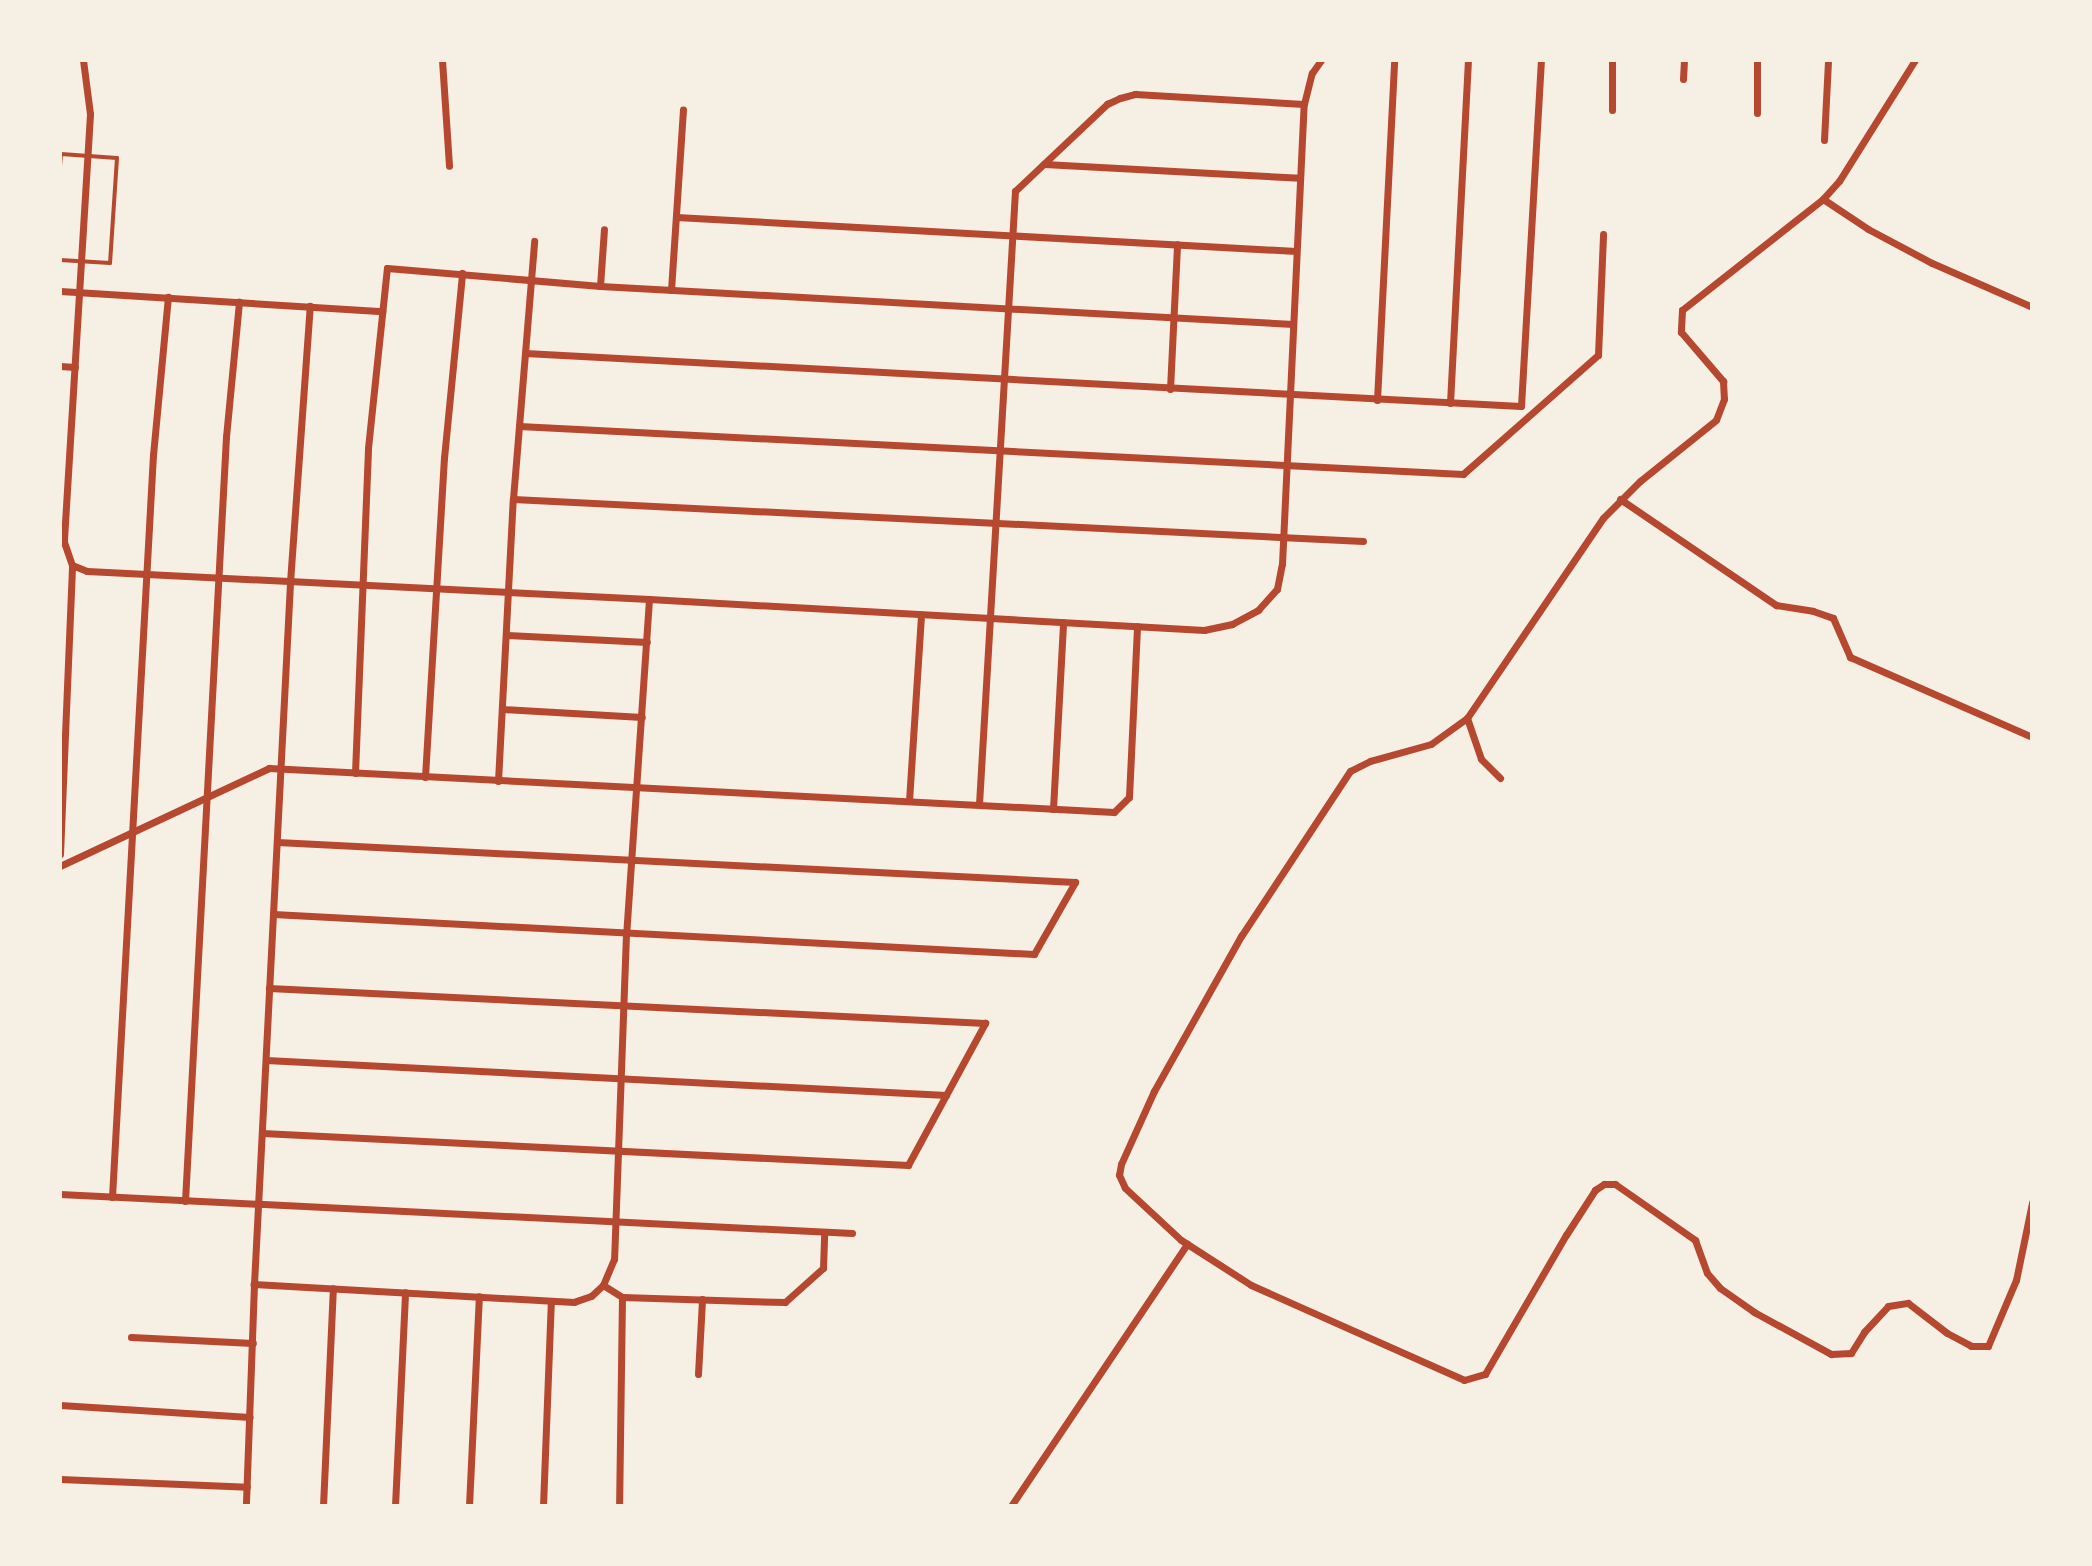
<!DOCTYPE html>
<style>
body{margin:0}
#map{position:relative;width:2092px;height:1566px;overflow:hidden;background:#f6efe4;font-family:"Roboto Condensed",sans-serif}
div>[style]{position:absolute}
.service>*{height:4px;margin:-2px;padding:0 2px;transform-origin:2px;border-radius:2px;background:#b5482f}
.minor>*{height:7px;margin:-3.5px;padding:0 3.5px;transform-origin:3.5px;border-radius:3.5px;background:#b5482f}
span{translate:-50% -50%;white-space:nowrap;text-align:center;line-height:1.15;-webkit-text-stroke:7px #f6efe4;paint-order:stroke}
.frame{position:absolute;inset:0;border:62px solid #f6efe4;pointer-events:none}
</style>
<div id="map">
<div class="service">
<div style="left:60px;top:166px;width:12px;rotate:-85deg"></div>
<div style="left:61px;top:154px;width:56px;rotate:4.1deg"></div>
<div style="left:117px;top:158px;width:105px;rotate:93.8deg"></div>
<div style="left:110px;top:263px;width:50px;rotate:-176.6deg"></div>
</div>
<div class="minor">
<div style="left:83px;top:60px;width:54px;rotate:82.6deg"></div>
<div style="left:90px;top:114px;width:429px;rotate:93.5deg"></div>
<div style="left:64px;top:542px;width:24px;rotate:71deg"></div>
<div style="left:72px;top:565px;width:16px;rotate:22deg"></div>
<div style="left:87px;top:571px;width:563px;rotate:2.85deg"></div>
<div style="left:649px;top:599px;width:336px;rotate:93.9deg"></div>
<div style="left:626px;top:934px;width:325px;rotate:92.1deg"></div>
<div style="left:614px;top:1259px;width:28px;rotate:113deg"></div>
<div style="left:603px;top:1285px;width:16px;rotate:137deg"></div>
<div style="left:591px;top:1296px;width:18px;rotate:161deg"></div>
<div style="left:574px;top:1302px;width:321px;rotate:-176.8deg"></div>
<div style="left:254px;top:1284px;width:222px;rotate:92.1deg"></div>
<div style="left:442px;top:60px;width:106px;rotate:86.2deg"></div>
<div style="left:1915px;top:60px;width:143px;rotate:122.1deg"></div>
<div style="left:1839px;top:181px;width:24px;rotate:132deg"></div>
<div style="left:1823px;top:199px;width:179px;rotate:141.8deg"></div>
<div style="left:1682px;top:310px;width:22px;rotate:93deg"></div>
<div style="left:1681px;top:332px;width:65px;rotate:49.4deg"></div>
<div style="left:1723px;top:381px;width:18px;rotate:87deg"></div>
<div style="left:1724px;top:399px;width:22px;rotate:111deg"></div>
<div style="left:1716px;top:420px;width:97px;rotate:141.2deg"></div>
<div style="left:1640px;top:481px;width:52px;rotate:135deg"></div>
<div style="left:1603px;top:518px;width:242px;rotate:124.2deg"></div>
<div style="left:1467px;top:718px;width:44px;rotate:144.2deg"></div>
<div style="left:1431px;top:744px;width:63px;rotate:164.4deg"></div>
<div style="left:1370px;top:761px;width:22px;rotate:153deg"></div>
<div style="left:1350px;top:771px;width:198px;rotate:123.4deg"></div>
<div style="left:1241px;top:936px;width:178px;rotate:119.3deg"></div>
<div style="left:1154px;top:1091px;width:80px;rotate:114.3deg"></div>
<div style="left:1121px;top:1164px;width:11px;rotate:100deg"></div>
<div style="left:1119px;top:1175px;width:14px;rotate:65deg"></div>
<div style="left:1125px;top:1188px;width:76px;rotate:42.9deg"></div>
<div style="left:1181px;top:1240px;width:83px;rotate:32.7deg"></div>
<div style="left:1251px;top:1285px;width:233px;rotate:24deg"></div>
<div style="left:1464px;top:1380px;width:22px;rotate:-16deg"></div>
<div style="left:1485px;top:1374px;width:161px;rotate:-59.8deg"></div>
<div style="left:1566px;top:1235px;width:54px;rotate:-57.2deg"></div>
<div style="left:1595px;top:1190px;width:11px;rotate:-34deg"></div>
<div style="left:1604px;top:1184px;width:11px"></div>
<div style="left:1615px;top:1184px;width:98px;rotate:35deg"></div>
<div style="left:1695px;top:1240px;width:35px;rotate:70deg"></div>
<div style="left:1707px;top:1273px;width:20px;rotate:49deg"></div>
<div style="left:1720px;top:1288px;width:42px;rotate:35.2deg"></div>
<div style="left:1754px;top:1312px;width:88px;rotate:28.6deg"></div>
<div style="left:1831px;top:1354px;width:20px;rotate:-3deg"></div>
<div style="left:1851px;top:1353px;width:25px;rotate:-58deg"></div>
<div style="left:1864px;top:1332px;width:35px;rotate:-47deg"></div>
<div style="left:1888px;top:1306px;width:20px;rotate:-9deg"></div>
<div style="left:1908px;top:1303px;width:49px;rotate:37.6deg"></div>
<div style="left:1947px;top:1333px;width:27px;rotate:28deg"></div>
<div style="left:1971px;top:1346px;width:17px"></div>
<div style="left:1988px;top:1346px;width:72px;rotate:-67deg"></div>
<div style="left:2016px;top:1280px;width:79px;rotate:-78.3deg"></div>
<div style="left:1683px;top:79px;width:19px;rotate:-87deg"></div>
<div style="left:1612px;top:110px;width:50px;rotate:-90deg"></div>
<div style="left:1757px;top:113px;width:53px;rotate:-90deg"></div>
<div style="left:1824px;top:140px;width:80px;rotate:-87.1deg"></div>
<div style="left:1044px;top:164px;width:256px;rotate:3.1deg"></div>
<div style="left:1823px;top:199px;width:54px;rotate:33.7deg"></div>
<div style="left:1868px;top:229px;width:72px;rotate:28deg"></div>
<div style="left:1932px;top:263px;width:109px;rotate:23.7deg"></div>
<div style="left:676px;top:217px;width:621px;rotate:3.14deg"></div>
<div style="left:600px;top:286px;width:57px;rotate:-86deg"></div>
<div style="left:671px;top:290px;width:181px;rotate:-86.2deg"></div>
<div style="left:60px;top:291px;width:323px;rotate:3.6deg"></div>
<div style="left:525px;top:353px;width:997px;rotate:3.05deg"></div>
<div style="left:1521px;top:406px;width:347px;rotate:-86.7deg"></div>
<div style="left:60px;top:366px;width:15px;rotate:4deg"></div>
<div style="left:1170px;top:389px;width:145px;rotate:-87.2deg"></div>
<div style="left:1377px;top:400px;width:340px;rotate:-87.1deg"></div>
<div style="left:1450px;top:403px;width:343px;rotate:-87deg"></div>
<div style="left:519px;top:426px;width:945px;rotate:2.91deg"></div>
<div style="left:1463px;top:474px;width:180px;rotate:-41.4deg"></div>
<div style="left:1598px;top:355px;width:121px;rotate:-87.6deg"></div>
<div style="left:513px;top:499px;width:851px;rotate:2.83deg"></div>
<div style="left:1620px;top:499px;width:189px;rotate:34.2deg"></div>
<div style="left:1776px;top:605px;width:37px;rotate:9deg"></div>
<div style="left:1813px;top:611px;width:21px;rotate:19deg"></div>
<div style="left:1833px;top:618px;width:43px;rotate:66.4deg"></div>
<div style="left:1850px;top:657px;width:199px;rotate:23.7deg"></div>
<div style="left:649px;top:599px;width:556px;rotate:3.2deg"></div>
<div style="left:1204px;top:630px;width:29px;rotate:-12deg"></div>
<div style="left:1232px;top:624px;width:30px;rotate:-28deg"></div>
<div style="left:1258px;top:610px;width:28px;rotate:-48deg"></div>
<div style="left:1277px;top:589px;width:25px;rotate:-79deg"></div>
<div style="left:1282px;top:564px;width:461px;rotate:-87.3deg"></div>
<div style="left:1304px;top:104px;width:32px;rotate:-76deg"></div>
<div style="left:1312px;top:73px;width:16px;rotate:-55deg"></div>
<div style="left:506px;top:635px;width:141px;rotate:2.8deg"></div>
<div style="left:502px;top:709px;width:140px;rotate:3.3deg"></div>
<div style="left:1467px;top:718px;width:43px;rotate:71.1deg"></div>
<div style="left:1481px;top:759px;width:27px;rotate:45deg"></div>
<div style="left:355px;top:773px;width:325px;rotate:-87.7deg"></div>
<div style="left:368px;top:448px;width:181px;rotate:-84deg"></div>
<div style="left:387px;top:268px;width:214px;rotate:4.8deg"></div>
<div style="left:600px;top:286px;width:694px;rotate:3.14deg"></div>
<div style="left:425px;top:777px;width:320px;rotate:-86.6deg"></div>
<div style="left:444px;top:458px;width:186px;rotate:-84.4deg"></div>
<div style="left:498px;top:781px;width:282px;rotate:-87deg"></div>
<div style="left:513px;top:499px;width:259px;rotate:-85.3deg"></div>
<div style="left:909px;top:801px;width:187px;rotate:-86.3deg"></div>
<div style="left:979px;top:804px;width:614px;rotate:-86.64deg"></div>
<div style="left:1015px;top:191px;width:127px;rotate:-43.4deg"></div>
<div style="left:1107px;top:104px;width:14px;rotate:-25deg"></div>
<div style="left:1120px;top:98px;width:16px;rotate:-15deg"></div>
<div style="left:1135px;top:94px;width:169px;rotate:3.4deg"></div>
<div style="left:1053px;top:809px;width:187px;rotate:-86.9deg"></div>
<div style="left:60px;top:854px;width:289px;rotate:-87.6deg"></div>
<div style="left:60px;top:866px;width:231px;rotate:-25.1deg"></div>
<div style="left:269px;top:768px;width:846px;rotate:2.98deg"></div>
<div style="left:1114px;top:812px;width:21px;rotate:-45deg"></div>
<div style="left:1129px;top:797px;width:171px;rotate:-87.3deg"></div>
<div style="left:273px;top:914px;width:762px;rotate:3.01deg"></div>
<div style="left:1034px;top:954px;width:83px;rotate:-60.3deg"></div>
<div style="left:1075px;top:882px;width:799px;rotate:-177.13deg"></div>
<div style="left:266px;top:1060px;width:681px;rotate:2.95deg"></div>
<div style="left:262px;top:1133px;width:647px;rotate:2.84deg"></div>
<div style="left:908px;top:1165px;width:162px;rotate:-61.5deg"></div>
<div style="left:985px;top:1023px;width:717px;rotate:-177.2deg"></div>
<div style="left:60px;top:1194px;width:793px;rotate:2.82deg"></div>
<div style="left:112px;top:1197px;width:743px;rotate:-86.84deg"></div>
<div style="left:153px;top:455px;width:159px;rotate:-84.6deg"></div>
<div style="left:185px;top:1201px;width:765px;rotate:-86.93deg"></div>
<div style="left:226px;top:437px;width:136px;rotate:-84.5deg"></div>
<div style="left:254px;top:1284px;width:703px;rotate:-87.06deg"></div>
<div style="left:290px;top:582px;width:277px;rotate:-85.9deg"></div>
<div style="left:603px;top:1285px;width:22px;rotate:32deg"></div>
<div style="left:622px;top:1297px;width:209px;rotate:90.8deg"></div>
<div style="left:622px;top:1297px;width:163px;rotate:1.8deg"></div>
<div style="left:785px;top:1302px;width:51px;rotate:-41.8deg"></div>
<div style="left:823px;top:1268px;width:36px;rotate:-88deg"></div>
<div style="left:131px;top:1337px;width:122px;rotate:2.8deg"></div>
<div style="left:698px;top:1374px;width:75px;rotate:-86.9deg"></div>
<div style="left:60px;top:1405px;width:190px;rotate:3.6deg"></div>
<div style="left:60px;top:1479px;width:187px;rotate:2.4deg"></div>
<div style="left:323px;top:1506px;width:218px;rotate:-87.4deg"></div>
<div style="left:395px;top:1506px;width:214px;rotate:-87.3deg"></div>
<div style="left:469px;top:1506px;width:210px;rotate:-87.3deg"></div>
<div style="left:543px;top:1506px;width:205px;rotate:-87.8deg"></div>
<div style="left:1011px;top:1506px;width:316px;rotate:-56.1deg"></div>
</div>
<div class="frame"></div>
</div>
